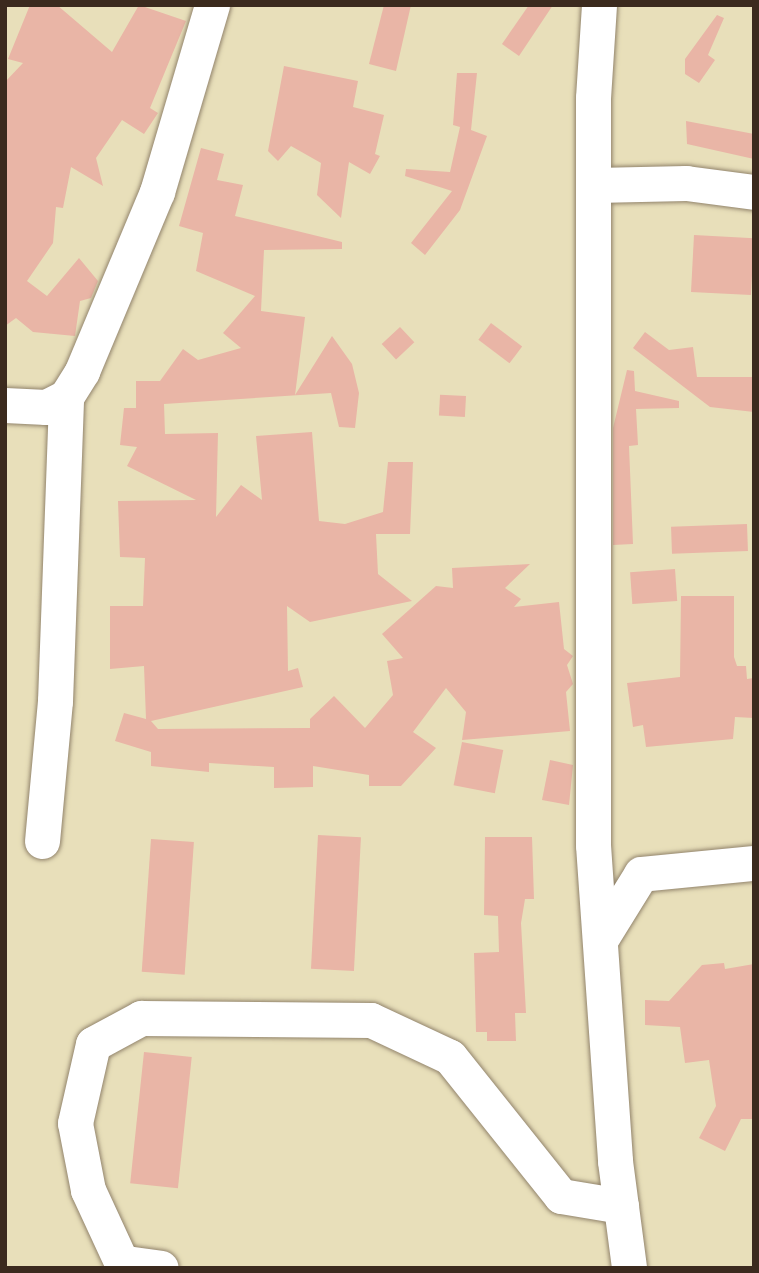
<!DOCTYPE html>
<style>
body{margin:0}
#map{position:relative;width:759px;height:1273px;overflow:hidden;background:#e8dfba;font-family:"Sorts Mill Goudy",serif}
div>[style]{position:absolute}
.building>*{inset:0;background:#e9b5a6;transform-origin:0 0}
.roads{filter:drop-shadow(0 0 2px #92846c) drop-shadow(0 0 2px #92846c)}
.minor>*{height:35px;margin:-17.5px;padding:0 17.5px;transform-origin:17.5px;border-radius:17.5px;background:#fff}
span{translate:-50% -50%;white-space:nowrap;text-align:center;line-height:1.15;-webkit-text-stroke:5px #f7f3e8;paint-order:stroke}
.frame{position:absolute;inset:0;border:7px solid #3b2a1e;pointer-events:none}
</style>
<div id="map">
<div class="building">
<div style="clip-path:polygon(30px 5px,57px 5px,112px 52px,139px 5px,186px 21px,150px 108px,158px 113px,144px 134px,122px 120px,96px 158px,103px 186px,71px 167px,63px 208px,56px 207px,53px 243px,27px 281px,47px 296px,79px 258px,98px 281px,91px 298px,80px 301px,75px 336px,33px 332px,16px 318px,5px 326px,5px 82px,23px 63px,8px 59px)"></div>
<div style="clip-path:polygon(384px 5px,411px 5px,396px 71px,369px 64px)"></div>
<div style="clip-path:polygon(529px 5px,553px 5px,519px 56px,502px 44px)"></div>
<div style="clip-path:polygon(717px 15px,724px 18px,708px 55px,715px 60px,699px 83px,685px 74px,685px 59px)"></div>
<div style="clip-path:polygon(284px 66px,358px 81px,353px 107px,384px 115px,375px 154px,380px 156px,370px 174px,349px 162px,341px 218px,317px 195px,321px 163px,291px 146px,278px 161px,268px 151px)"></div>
<div style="clip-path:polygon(457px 73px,477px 73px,471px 130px,487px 136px,460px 210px,425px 255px,411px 243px,452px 191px,405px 176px,406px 169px,450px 172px,460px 127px,453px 125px)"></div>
<div style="clip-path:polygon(686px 121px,754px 134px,754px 159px,687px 144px)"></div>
<div style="clip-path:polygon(201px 148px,224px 154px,217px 180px,243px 185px,235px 216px,342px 242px,342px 249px,264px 250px,261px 311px,305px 317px,295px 395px,332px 336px,352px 364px,359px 393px,355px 428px,339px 427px,331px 393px,164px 404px,165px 434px,218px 433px,216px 517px,241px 485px,262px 500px,256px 436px,312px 432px,319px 521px,345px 524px,383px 512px,388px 462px,413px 462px,410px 534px,376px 534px,378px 574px,412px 601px,310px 622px,287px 606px,288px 671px,298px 668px,303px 687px,151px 721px,158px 729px,310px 728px,310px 719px,334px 696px,365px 728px,393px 695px,387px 661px,403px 658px,382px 634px,436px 586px,453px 588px,452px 568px,530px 564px,505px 588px,521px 599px,514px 607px,559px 602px,564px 649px,573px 656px,567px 665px,573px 684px,566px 692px,570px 731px,462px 740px,466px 712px,446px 688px,413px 732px,436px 748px,401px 786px,369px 786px,369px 775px,313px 766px,313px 787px,274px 788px,274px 767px,209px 763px,209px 772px,151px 766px,151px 752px,115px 741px,124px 713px,146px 719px,144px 666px,110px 669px,110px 606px,143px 606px,145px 558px,120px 557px,118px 501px,196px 500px,127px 466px,137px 447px,120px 445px,124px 408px,136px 408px,136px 381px,160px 381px,183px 349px,198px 360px,241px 348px,223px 333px,255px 296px,196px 271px,203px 233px,179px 226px)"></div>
<div style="left:694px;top:235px;width:60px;height:57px;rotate:3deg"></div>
<div style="left:491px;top:323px;width:39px;height:21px;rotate:37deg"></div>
<div style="left:400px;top:327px;width:21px;height:25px;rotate:47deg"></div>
<div style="clip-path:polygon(645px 332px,669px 350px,693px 347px,697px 377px,754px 377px,754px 412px,710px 407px,633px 348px)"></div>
<div style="clip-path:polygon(627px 370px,634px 371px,635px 391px,679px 401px,679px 408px,636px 409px,638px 445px,629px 446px,633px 544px,613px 545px,613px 428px)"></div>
<div style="left:466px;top:396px;width:21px;height:26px;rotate:93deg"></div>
<div style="left:747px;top:524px;width:27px;height:76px;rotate:88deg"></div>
<div style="left:675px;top:569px;width:32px;height:45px;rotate:86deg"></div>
<div style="clip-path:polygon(681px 596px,734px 596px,734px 657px,737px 666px,746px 666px,747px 679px,754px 678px,754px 718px,735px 717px,733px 739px,646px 747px,643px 725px,633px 727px,627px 683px,680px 677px)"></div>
<div style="left:462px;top:742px;width:42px;height:44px;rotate:11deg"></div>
<div style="clip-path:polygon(550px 760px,573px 765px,569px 805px,542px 800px)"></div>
<div style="left:318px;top:835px;width:43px;height:134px;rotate:3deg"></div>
<div style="clip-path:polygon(485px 837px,532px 837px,534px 899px,525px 899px,521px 923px,526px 1013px,515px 1013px,516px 1041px,487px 1041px,487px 1032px,476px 1032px,474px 953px,499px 952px,498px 916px,484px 915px)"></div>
<div style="left:151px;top:839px;width:43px;height:133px;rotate:4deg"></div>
<div style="clip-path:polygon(724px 963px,725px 969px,754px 964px,754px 1119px,741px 1119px,725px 1151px,699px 1138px,716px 1106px,709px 1060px,685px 1063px,680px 1027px,645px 1025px,645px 1000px,669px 1001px,702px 965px)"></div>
<div style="left:144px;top:1052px;width:48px;height:132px;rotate:6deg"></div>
</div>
<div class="roads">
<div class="minor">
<div style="left:599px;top:5px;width:93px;rotate:93.7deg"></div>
<div style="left:593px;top:98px;width:747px;rotate:90deg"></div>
<div style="left:593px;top:845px;width:317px;rotate:86deg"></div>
<div style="left:615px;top:1161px;width:108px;rotate:82.5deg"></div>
<div style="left:595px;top:185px;width:91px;rotate:-1.3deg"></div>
<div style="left:686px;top:183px;width:69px;rotate:7.5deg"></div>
<div style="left:5px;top:405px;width:41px;rotate:2.8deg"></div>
<div style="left:46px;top:407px;width:22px;rotate:-27deg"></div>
<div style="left:66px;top:397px;width:31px;rotate:-58deg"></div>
<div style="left:82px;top:371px;width:194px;rotate:-67.3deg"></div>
<div style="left:157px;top:192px;width:195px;rotate:-73.6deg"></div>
<div style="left:42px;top:841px;width:141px;rotate:-84.7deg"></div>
<div style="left:55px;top:701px;width:304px;rotate:-87.9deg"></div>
<div style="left:602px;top:937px;width:74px;rotate:-58.2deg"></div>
<div style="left:641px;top:874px;width:114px;rotate:-5.6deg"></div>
<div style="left:126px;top:1263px;width:35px;rotate:8deg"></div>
<div style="left:124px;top:1268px;width:86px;rotate:-114.8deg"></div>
<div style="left:88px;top:1190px;width:68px;rotate:-101deg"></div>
<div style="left:75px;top:1123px;width:81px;rotate:-77.2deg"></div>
<div style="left:93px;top:1044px;width:55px;rotate:-28.4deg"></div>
<div style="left:141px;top:1018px;width:230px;rotate:0.5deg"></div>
<div style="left:371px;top:1020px;width:87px;rotate:25.1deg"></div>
<div style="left:450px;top:1057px;width:178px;rotate:51.4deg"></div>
<div style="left:561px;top:1196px;width:61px;rotate:9.5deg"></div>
</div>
</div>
<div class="frame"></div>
</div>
